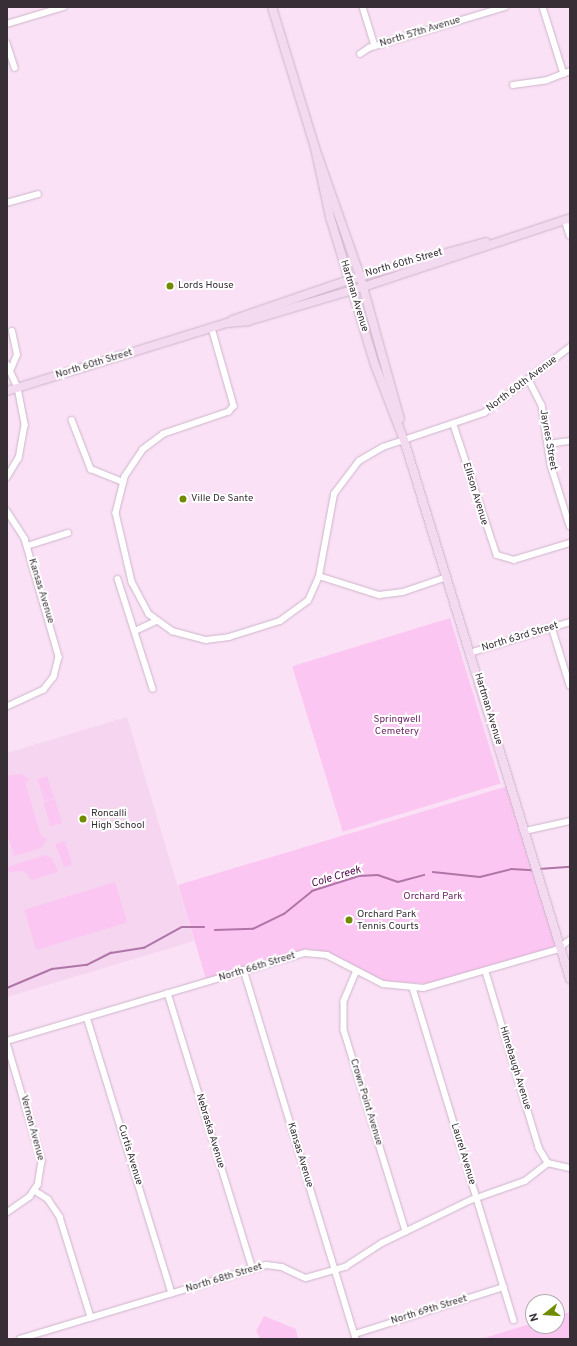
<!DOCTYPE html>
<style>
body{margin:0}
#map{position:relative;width:577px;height:1346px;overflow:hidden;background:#fae1f6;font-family:Overpass,sans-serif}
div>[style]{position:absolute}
.built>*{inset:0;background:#f5d5ef}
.green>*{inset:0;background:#fcc6f3;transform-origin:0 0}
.stream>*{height:1.5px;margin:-0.75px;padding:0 0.75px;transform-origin:0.75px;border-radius:0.75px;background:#af75a7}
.roads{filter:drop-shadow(0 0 1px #cdb5c9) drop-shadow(0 0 1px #cdb5c9)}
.street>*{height:5.5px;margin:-2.75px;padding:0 2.75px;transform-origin:2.75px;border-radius:2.75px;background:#fff}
.secondary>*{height:8px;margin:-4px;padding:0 4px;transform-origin:4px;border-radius:4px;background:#f3daf0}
.dots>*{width:11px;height:11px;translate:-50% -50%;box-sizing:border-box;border:2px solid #fff;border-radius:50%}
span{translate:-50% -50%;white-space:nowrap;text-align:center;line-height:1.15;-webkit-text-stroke:4px #fff;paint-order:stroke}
.street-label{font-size:10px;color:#372e36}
.poi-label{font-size:10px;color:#372e36}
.left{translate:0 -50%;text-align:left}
.park-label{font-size:10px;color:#6d2666}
.water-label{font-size:11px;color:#4e0349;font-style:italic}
.frame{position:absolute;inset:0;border:8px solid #372e36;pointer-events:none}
.north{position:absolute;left:525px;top:1294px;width:40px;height:40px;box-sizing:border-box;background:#fff;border:1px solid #afabaf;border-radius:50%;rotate:253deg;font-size:11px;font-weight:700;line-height:16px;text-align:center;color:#372e36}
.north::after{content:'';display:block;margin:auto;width:14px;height:18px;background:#718b00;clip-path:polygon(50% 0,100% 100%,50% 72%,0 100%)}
</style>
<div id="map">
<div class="built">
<div style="clip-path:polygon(127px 717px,194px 941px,7px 997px,7px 753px)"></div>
</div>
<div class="green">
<div style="left:450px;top:618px;width:173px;height:165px;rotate:73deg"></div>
<div style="clip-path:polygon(21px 774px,30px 780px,25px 782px,41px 836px,47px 839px,41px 848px,14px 856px,7px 833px,7px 776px)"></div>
<div style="left:47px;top:776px;width:23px;height:10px;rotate:72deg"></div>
<div style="clip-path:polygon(508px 786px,556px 945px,552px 949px,432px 984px,383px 981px,330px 954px,310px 949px,206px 979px,178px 885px)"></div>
<div style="left:55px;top:799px;width:25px;height:12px;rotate:74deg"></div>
<div style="clip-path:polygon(65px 841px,72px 864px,64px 867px,55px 844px)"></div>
<div style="clip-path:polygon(46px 855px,53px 859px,58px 872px,32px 880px,24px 871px,7px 872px,7px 867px)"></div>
<div style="left:115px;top:882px;width:42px;height:95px;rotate:73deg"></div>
<div style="clip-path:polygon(570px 1312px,570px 1339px,481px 1339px,533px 1323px,533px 1326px,557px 1326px,557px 1316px)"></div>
<div style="clip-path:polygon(264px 1316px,296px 1329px,298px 1339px,261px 1339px,256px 1331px)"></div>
</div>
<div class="stream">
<div style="left:539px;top:869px;width:31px;rotate:-4deg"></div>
<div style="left:433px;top:872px;width:47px;rotate:6.1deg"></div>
<div style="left:480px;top:877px;width:32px;rotate:-14deg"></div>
<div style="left:511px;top:869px;width:22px;rotate:3deg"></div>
<div style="left:215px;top:930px;width:38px;rotate:-2deg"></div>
<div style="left:253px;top:929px;width:34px;rotate:-26deg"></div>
<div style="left:284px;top:914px;width:36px;rotate:-39deg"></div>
<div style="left:312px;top:891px;width:49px;rotate:-17.7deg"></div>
<div style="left:359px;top:876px;width:19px;rotate:-3deg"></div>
<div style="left:378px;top:875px;width:21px;rotate:19deg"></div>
<div style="left:398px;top:882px;width:27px;rotate:-15deg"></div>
<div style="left:7px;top:988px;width:49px;rotate:-22.9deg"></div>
<div style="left:52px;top:969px;width:35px;rotate:-7deg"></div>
<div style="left:87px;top:965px;width:27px;rotate:-27deg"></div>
<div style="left:111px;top:953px;width:33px;rotate:-9deg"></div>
<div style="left:144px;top:948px;width:43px;rotate:-28.9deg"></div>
<div style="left:182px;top:927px;width:22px"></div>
</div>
<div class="roads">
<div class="street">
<div style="left:363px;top:7px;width:41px;rotate:72.9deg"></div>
<div style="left:543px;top:7px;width:70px;rotate:72.6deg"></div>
<div style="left:7px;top:24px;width:59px;rotate:-16.6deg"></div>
<div style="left:7px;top:43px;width:26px;rotate:72deg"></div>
<div style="left:360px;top:54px;width:11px;rotate:-34deg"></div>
<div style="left:369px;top:48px;width:142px;rotate:-16.8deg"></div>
<div style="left:513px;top:85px;width:34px;rotate:-8deg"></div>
<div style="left:547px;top:80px;width:25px;rotate:-21deg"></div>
<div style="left:7px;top:203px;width:32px;rotate:-16deg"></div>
<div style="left:565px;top:220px;width:16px;rotate:72deg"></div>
<div style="left:212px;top:328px;width:81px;rotate:74.2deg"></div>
<div style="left:234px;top:406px;width:8px;rotate:130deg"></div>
<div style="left:229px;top:412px;width:69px;rotate:161.3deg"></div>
<div style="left:164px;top:434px;width:26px;rotate:143deg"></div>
<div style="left:143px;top:450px;width:32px;rotate:124deg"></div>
<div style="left:125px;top:477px;width:37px;rotate:104deg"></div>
<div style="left:116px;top:513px;width:71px;rotate:76.9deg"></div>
<div style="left:132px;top:582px;width:36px;rotate:62deg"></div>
<div style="left:149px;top:614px;width:29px;rotate:36deg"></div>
<div style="left:172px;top:631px;width:35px;rotate:15deg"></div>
<div style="left:206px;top:640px;width:23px;rotate:-7deg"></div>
<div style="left:229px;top:637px;width:53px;rotate:-17.4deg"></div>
<div style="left:280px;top:621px;width:34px;rotate:-36deg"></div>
<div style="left:308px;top:601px;width:27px;rotate:-66deg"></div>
<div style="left:319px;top:576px;width:83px;rotate:-79.6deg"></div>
<div style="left:334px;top:494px;width:41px;rotate:-52.9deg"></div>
<div style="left:359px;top:461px;width:28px;rotate:-30deg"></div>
<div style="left:383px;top:447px;width:107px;rotate:-18.6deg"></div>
<div style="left:484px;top:413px;width:108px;rotate:-37.5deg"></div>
<div style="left:7px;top:364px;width:26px;rotate:65deg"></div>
<div style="left:18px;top:388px;width:38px;rotate:79deg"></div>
<div style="left:25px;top:425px;width:34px;rotate:100deg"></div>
<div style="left:19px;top:458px;width:23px;rotate:121deg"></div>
<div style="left:11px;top:369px;width:15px;rotate:-67deg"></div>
<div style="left:17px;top:355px;width:24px;rotate:-102deg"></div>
<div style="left:529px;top:380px;width:28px;rotate:63deg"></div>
<div style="left:542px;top:405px;width:61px;rotate:81.5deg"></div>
<div style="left:551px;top:465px;width:64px;rotate:72.7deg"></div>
<div style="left:72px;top:420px;width:53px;rotate:68.8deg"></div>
<div style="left:91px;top:469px;width:35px;rotate:22deg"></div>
<div style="left:454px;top:425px;width:137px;rotate:71.7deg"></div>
<div style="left:497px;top:555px;width:18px;rotate:16deg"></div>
<div style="left:514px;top:560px;width:59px;rotate:-16.9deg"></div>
<div style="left:548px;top:444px;width:22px;rotate:-8deg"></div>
<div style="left:7px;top:511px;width:33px;rotate:57deg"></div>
<div style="left:25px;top:539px;width:123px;rotate:73.9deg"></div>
<div style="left:59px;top:657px;width:21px;rotate:104deg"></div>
<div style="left:54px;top:677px;width:16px;rotate:128deg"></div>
<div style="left:44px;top:690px;width:41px;rotate:155.3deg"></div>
<div style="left:27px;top:546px;width:43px;rotate:-17.6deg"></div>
<div style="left:319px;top:576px;width:63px;rotate:17.6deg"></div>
<div style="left:379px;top:595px;width:24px;rotate:-7deg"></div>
<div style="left:403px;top:592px;width:46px;rotate:-18.8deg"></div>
<div style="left:118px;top:579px;width:115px;rotate:72.3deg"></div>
<div style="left:552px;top:627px;width:61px;rotate:72.8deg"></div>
<div style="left:135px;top:631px;width:23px;rotate:-25deg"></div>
<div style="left:470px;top:653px;width:105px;rotate:-17.2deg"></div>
<div style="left:525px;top:831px;width:46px;rotate:-12.5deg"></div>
<div style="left:244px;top:970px;width:386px;rotate:73.1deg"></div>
<div style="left:486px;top:972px;width:184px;rotate:73.2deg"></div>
<div style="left:539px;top:1148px;width:17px;rotate:59deg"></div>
<div style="left:356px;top:973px;width:30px;rotate:113deg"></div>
<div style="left:344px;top:1001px;width:29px;rotate:90deg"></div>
<div style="left:344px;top:1030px;width:211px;rotate:72.9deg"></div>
<div style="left:413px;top:988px;width:347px;rotate:73.1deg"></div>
<div style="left:168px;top:993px;width:289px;rotate:72.9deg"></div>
<div style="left:87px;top:1017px;width:289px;rotate:72.9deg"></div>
<div style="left:7px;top:1041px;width:311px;rotate:-16.5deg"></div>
<div style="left:305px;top:953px;width:22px;rotate:5deg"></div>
<div style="left:327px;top:955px;width:63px;rotate:27.4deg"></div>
<div style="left:383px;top:984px;width:41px;rotate:5.6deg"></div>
<div style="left:424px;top:988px;width:137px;rotate:-16.1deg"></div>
<div style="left:556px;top:950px;width:17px;rotate:-36deg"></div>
<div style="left:7px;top:1043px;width:123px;rotate:73.5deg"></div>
<div style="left:42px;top:1161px;width:24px;rotate:99deg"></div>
<div style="left:38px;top:1185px;width:14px;rotate:124deg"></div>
<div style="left:30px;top:1197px;width:28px;rotate:145deg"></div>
<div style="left:548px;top:1163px;width:23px;rotate:13deg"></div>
<div style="left:34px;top:1190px;width:17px;rotate:33deg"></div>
<div style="left:48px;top:1199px;width:22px;rotate:56deg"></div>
<div style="left:60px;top:1217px;width:105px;rotate:72.8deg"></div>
<div style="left:355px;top:1334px;width:156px;rotate:-17.5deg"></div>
<div style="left:20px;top:1339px;width:257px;rotate:-16.7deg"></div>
<div style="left:266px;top:1265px;width:16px;rotate:7deg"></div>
<div style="left:282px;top:1267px;width:26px;rotate:25deg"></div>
<div style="left:306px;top:1278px;width:41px;rotate:-15.8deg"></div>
<div style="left:345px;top:1267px;width:44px;rotate:-33deg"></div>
<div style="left:382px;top:1243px;width:99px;rotate:-25.8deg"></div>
<div style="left:471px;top:1200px;width:57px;rotate:-19.4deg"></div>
<div style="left:525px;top:1181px;width:29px;rotate:-38deg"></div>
</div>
<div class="secondary">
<div style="left:272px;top:7px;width:147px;rotate:73deg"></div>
<div style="left:315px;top:148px;width:136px;rotate:70.6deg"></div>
<div style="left:360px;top:276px;width:148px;rotate:74.4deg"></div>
<div style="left:315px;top:148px;width:71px;rotate:77.7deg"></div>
<div style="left:330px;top:217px;width:155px;rotate:73.1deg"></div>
<div style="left:375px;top:365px;width:80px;rotate:68.9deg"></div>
<div style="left:404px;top:440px;width:564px;rotate:72.88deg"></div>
<div style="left:232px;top:320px;width:124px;rotate:-18.9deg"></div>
<div style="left:349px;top:280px;width:142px;rotate:-15.5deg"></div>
<div style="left:7px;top:391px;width:230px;rotate:-17.2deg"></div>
<div style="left:227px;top:323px;width:21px;rotate:-5deg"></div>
<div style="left:248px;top:321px;width:120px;rotate:-16.5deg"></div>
<div style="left:363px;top:287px;width:218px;rotate:-18.4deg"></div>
</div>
</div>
<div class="dots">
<div style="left:170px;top:286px;background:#718b00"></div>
<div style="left:183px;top:499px;background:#718b00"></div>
<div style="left:83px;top:819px;background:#718b00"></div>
<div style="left:349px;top:920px;background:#718b00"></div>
</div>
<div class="street-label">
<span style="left:420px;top:32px;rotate:-17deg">North 57th Avenue</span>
<span style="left:404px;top:263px;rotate:-16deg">North 60th Street</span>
<span style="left:354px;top:296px;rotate:73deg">Hartman Avenue</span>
<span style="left:94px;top:364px;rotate:-17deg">North 60th Street</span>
<span style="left:522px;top:384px;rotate:-37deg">North 60th Avenue</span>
<span style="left:548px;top:440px;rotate:80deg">Jaynes Street</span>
<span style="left:475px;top:494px;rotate:73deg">Ellison Avenue</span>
<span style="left:41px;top:591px;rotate:73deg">Kansas Avenue</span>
<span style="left:520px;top:637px;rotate:-17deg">North 63rd Street</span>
<span style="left:488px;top:709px;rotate:73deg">Hartman Avenue</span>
<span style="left:257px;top:967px;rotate:-17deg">North 66th Street</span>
<span style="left:515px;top:1068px;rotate:73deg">Himebaugh Avenue</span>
<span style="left:366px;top:1102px;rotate:73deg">Crown Point Avenue</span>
<span style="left:32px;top:1128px;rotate:75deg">Vernon Avenue</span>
<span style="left:210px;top:1131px;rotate:73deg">Nebraska Avenue</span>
<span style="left:463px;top:1154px;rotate:73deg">Laurel Avenue</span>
<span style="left:130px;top:1155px;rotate:73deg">Curtis Avenue</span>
<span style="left:300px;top:1155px;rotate:73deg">Kansas Avenue</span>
<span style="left:224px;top:1278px;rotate:-17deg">North 68th Street</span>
<span style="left:429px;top:1310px;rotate:-17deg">North 69th Street</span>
</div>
<div class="poi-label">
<span class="left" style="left:178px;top:286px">Lords House</span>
<span class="left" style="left:191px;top:499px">Ville De Sante</span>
<span class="left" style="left:91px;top:819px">Roncalli<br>High School</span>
<span class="left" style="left:357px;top:920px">Orchard Park<br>Tennis Courts</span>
</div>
<div class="park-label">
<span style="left:397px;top:725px">Springwell<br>Cemetery</span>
<span style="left:433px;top:897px">Orchard Park</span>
</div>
<div class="water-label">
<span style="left:336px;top:877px;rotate:-17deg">Cole Creek</span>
</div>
<div class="frame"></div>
<div class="north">N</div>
</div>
